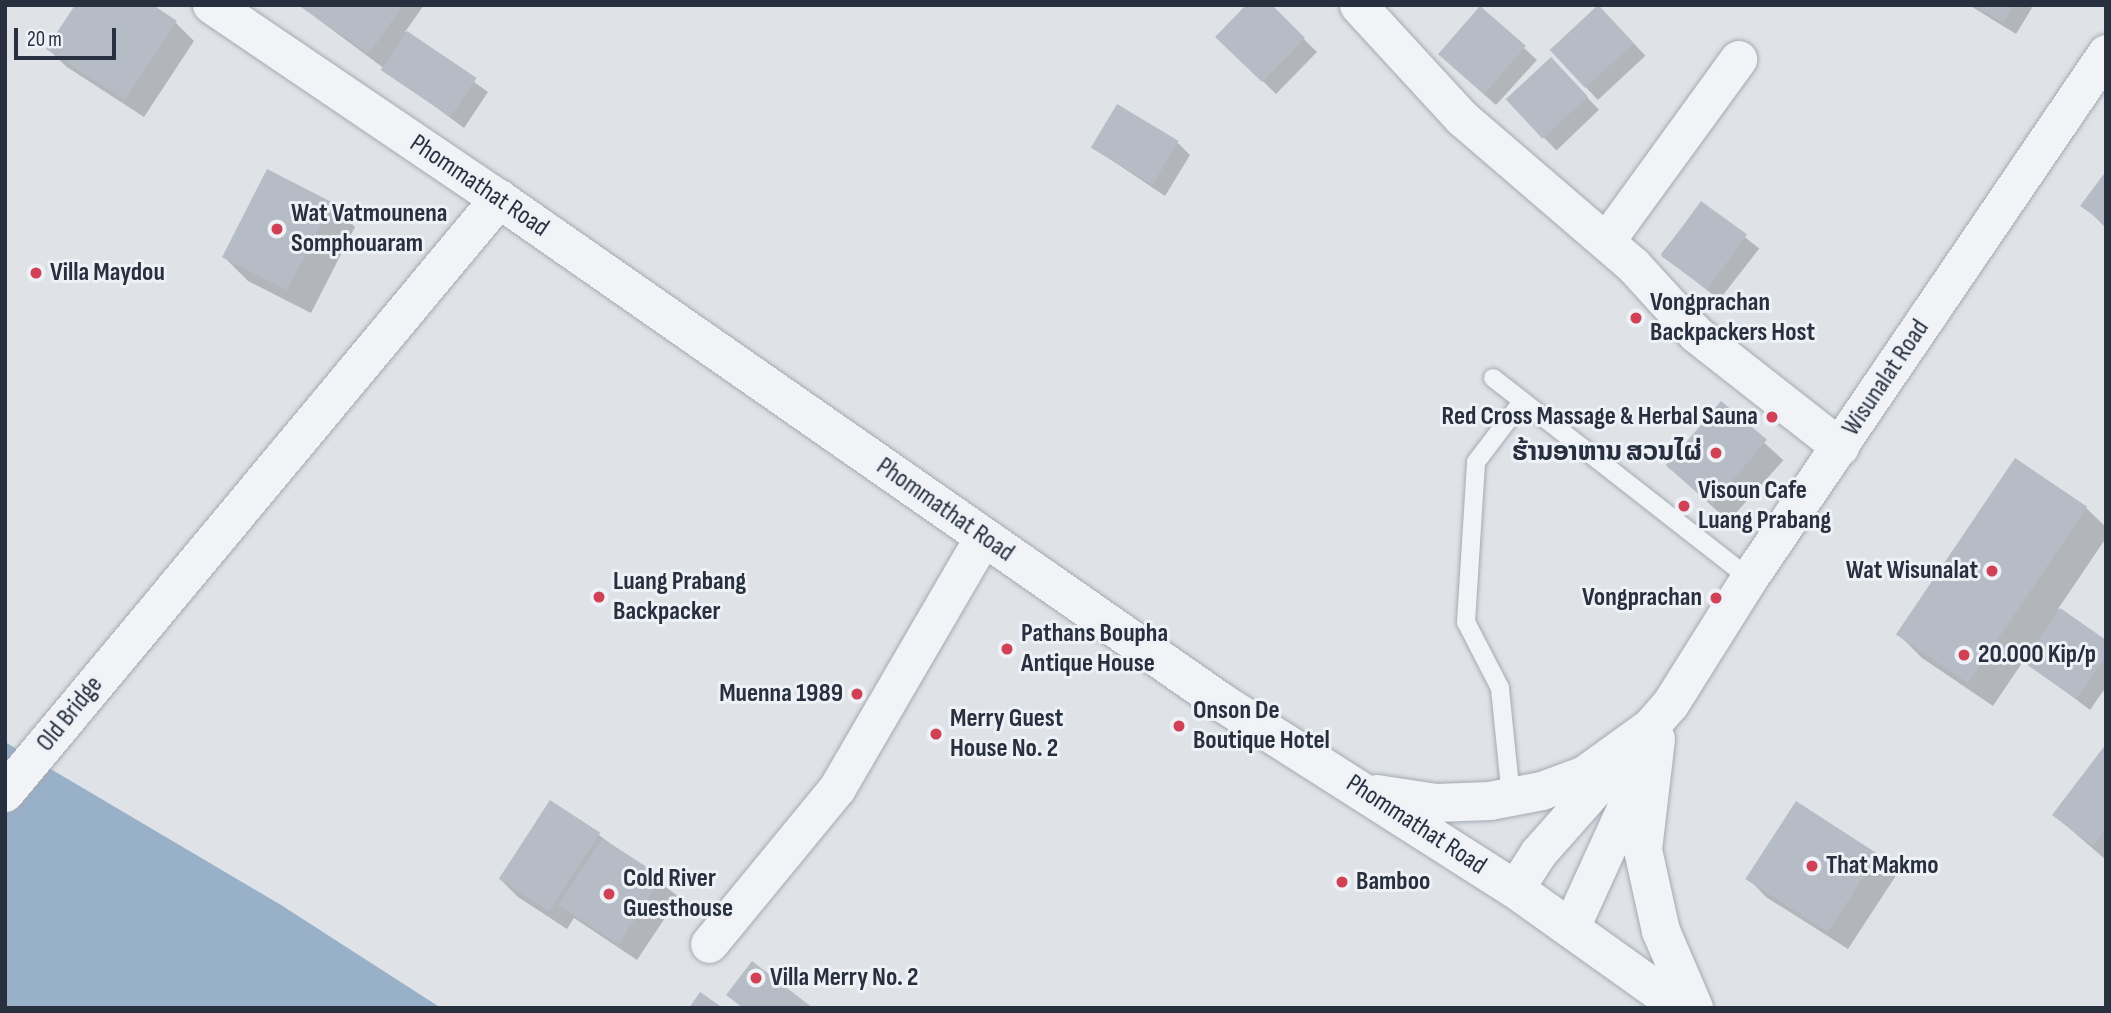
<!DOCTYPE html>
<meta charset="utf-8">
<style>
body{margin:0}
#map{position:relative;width:2111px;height:1013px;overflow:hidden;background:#dfe3e8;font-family:"Sofia Sans Condensed","Noto Sans Lao",sans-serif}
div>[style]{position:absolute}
.water>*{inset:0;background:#99b0c9}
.shadow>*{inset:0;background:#0003;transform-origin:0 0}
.building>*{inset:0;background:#b6bcc5;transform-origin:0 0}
.roads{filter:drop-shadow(0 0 2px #a4aab2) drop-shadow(0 0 2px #a4aab2)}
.service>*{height:18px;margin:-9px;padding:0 9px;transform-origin:9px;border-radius:9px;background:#f2f3f7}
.minor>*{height:37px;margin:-18.5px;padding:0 18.5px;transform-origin:18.5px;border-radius:18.5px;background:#f2f3f7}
.tertiary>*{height:38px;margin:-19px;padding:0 19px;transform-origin:19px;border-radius:19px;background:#f2f3f7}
.dots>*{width:19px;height:19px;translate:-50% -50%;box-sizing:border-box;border:4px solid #eef1f6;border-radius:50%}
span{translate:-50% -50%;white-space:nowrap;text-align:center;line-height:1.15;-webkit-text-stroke:6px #eef1f6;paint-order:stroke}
.street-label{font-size:26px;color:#283040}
.poi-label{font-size:26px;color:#283040;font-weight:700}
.left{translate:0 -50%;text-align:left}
.right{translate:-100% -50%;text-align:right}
.frame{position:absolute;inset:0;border:7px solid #283040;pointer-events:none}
.scale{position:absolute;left:14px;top:28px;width:102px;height:32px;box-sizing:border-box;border:4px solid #283040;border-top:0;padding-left:9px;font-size:21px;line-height:24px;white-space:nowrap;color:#283040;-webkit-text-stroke:5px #eef1f6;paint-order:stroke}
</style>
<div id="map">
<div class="water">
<div style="clip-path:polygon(5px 742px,281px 905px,441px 1008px,5px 1008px)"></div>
</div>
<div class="shadow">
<div style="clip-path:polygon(299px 5px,424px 5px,405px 32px,488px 92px,464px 128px)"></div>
<div style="clip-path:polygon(1269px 5px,1317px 52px,1276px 94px,1218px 37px)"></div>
<div style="clip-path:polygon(1969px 5px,2029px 5px,2032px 8px,2016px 34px)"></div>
<div style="left:1599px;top:6px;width:68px;height:65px;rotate:47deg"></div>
<div style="clip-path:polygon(176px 23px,194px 41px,144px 117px,67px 67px,48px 49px)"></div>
<div style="clip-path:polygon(1524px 48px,1537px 60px,1496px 105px,1452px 66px)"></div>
<div style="left:1551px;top:60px;width:69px;height:59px;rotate:46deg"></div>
<div style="clip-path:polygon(1178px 143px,1190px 155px,1165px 196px,1092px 147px)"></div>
<div style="clip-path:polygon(2106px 174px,2106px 228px,2083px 205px)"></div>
<div style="clip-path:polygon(331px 203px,355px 227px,311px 313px,248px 281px,224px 257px)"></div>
<div style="left:1701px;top:203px;width:74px;height:65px;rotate:38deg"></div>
<div style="left:1721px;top:404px;width:84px;height:82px;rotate:42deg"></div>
<div style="clip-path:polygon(2086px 508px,2106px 527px,2106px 538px,2058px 609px,2106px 642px,2106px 687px,2090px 710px,2024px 660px,1993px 706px,1922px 658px,1898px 634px)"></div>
<div style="clip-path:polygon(2106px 747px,2106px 860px,2054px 815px)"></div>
<div style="clip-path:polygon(1796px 803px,1878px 855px,1897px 874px,1848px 949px,1766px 897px,1748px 878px)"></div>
<div style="clip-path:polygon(599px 835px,679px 897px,637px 960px,574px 918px,567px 929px,518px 897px,499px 878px)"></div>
</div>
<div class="building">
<div style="clip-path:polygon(75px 5px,153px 5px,177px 21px,125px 100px,46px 49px)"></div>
<div style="clip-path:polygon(298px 5px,403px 5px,369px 54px)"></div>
<div style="clip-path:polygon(1246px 5px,1272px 5px,1305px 38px,1262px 82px,1215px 37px)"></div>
<div style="left:1598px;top:5px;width:52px;height:66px;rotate:47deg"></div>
<div style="clip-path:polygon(1974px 5px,2014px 5px,2003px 23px)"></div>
<div style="left:1480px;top:6px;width:61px;height:64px;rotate:41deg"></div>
<div style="left:407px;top:31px;width:84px;height:47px;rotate:34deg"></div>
<div style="left:1551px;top:57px;width:54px;height:62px;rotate:47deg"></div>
<div style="left:1117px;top:104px;width:72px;height:51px;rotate:31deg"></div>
<div style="left:267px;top:169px;width:73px;height:99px;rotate:27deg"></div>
<div style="clip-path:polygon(2106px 171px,2106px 224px,2080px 206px)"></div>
<div style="left:1701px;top:201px;width:57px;height:68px;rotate:36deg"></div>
<div style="left:1721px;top:401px;width:60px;height:85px;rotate:40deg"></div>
<div style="left:2015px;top:458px;width:87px;height:213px;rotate:34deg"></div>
<div style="clip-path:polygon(2060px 608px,2106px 640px,2106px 657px,2076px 699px,2023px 662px)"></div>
<div style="clip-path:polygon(2106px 744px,2106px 829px,2093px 846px,2052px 815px)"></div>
<div style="left:550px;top:800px;width:60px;height:94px;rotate:33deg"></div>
<div style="left:1796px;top:801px;width:98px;height:93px;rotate:33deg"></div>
<div style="left:602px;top:838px;width:72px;height:80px;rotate:33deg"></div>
<div style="clip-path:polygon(752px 961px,813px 1008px,743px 1008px,726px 995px)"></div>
<div style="clip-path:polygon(700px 992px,723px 1008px,689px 1008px)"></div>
</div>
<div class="roads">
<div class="service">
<div style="left:1493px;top:378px;width:325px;rotate:38deg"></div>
<div style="left:1511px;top:797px;width:110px;rotate:-95.8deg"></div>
<div style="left:1500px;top:688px;width:74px;rotate:-117.3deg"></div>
<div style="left:1466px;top:622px;width:160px;rotate:-86.4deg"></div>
<div style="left:1476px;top:462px;width:74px;rotate:-52.7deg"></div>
</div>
<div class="minor">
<div style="left:1358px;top:5px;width:154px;rotate:47.4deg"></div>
<div style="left:1462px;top:118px;width:225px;rotate:40.7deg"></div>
<div style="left:1633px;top:265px;width:93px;rotate:47.6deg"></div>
<div style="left:1696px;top:334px;width:183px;rotate:38.1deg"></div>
<div style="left:1606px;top:241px;width:225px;rotate:-54deg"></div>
<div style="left:1515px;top:889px;width:43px;rotate:-57.4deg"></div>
<div style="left:1538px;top:853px;width:199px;rotate:-48.5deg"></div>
<div style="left:1670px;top:704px;width:149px;rotate:-57.9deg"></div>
<div style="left:1749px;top:578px;width:635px;rotate:-55.78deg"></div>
<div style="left:1571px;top:927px;width:183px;rotate:-65.5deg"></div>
<div style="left:709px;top:944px;width:202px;rotate:-50.6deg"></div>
<div style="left:837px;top:788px;width:290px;rotate:-59.8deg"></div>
</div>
<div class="tertiary">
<div style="left:212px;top:5px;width:346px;rotate:34.1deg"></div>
<div style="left:499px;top:199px;width:880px;rotate:34.86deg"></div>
<div style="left:1221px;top:702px;width:348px;rotate:32.5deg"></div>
<div style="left:1515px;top:889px;width:205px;rotate:35.5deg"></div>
<div style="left:1656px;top:739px;width:112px;rotate:96.7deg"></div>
<div style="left:1643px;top:850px;width:83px;rotate:77.5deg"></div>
<div style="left:1661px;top:931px;width:84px;rotate:66.8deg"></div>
<div style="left:5px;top:793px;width:773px;rotate:-50.25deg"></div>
<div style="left:1377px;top:794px;width:60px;rotate:8.7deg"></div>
<div style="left:1436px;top:803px;width:54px;rotate:-2.1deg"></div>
<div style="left:1490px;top:801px;width:53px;rotate:-10.9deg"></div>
<div style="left:1542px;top:791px;width:46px;rotate:-20.4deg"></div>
<div style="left:1585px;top:775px;width:75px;rotate:-35.8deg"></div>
</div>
</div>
<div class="dots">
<div style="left:277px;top:229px;background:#d04155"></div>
<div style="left:36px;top:273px;background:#d04155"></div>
<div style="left:1636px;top:318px;background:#d04155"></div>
<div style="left:1772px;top:417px;background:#d04155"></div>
<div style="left:1716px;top:453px;background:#d04155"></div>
<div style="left:1684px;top:506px;background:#d04155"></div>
<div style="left:1992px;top:571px;background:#d04155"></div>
<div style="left:599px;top:597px;background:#d04155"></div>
<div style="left:1716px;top:598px;background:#d04155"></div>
<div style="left:1007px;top:649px;background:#d04155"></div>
<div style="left:1964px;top:655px;background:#d04155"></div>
<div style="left:857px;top:694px;background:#d04155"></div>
<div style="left:1179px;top:726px;background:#d04155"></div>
<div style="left:936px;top:734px;background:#d04155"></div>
<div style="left:1812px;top:866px;background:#d04155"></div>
<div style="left:1342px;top:882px;background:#d04155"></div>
<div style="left:609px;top:894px;background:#d04155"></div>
<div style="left:756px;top:978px;background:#d04155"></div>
</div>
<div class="street-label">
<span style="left:479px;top:186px;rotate:34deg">Phommathat Road</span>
<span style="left:1886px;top:378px;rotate:-56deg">Wisunalat Road</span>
<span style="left:945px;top:510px;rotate:35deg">Phommathat Road</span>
<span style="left:70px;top:714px;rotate:-51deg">Old Bridge</span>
<span style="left:1416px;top:825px;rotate:33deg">Phommathat Road</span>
</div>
<div class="poi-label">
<span class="left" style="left:291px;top:229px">Wat Vatmounena<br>Somphouaram</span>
<span class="left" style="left:50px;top:273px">Villa Maydou</span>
<span class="left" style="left:1650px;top:318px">Vongprachan<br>Backpackers Host</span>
<span class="right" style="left:1758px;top:417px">Red Cross Massage &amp; Herbal Sauna</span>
<span class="right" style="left:1702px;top:453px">ຮ້ານອາຫານ ສວນໄຜ່</span>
<span class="left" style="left:1698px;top:506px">Visoun Cafe<br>Luang Prabang</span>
<span class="right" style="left:1978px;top:571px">Wat Wisunalat</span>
<span class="left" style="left:613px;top:597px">Luang Prabang<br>Backpacker</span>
<span class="right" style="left:1702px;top:598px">Vongprachan</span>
<span class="left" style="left:1021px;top:649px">Pathans Boupha<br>Antique House</span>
<span class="left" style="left:1978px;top:655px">20.000 Kip/p</span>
<span class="right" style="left:843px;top:694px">Muenna 1989</span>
<span class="left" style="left:1193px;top:726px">Onson De<br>Boutique Hotel</span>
<span class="left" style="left:950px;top:734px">Merry Guest<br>House No. 2</span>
<span class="left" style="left:1826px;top:866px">That Makmo</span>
<span class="left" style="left:623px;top:894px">Cold River<br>Guesthouse</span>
<span class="left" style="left:1356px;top:882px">Bamboo</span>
<span class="left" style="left:770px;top:978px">Villa Merry No. 2</span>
</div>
<div class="frame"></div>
<div class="scale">20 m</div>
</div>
